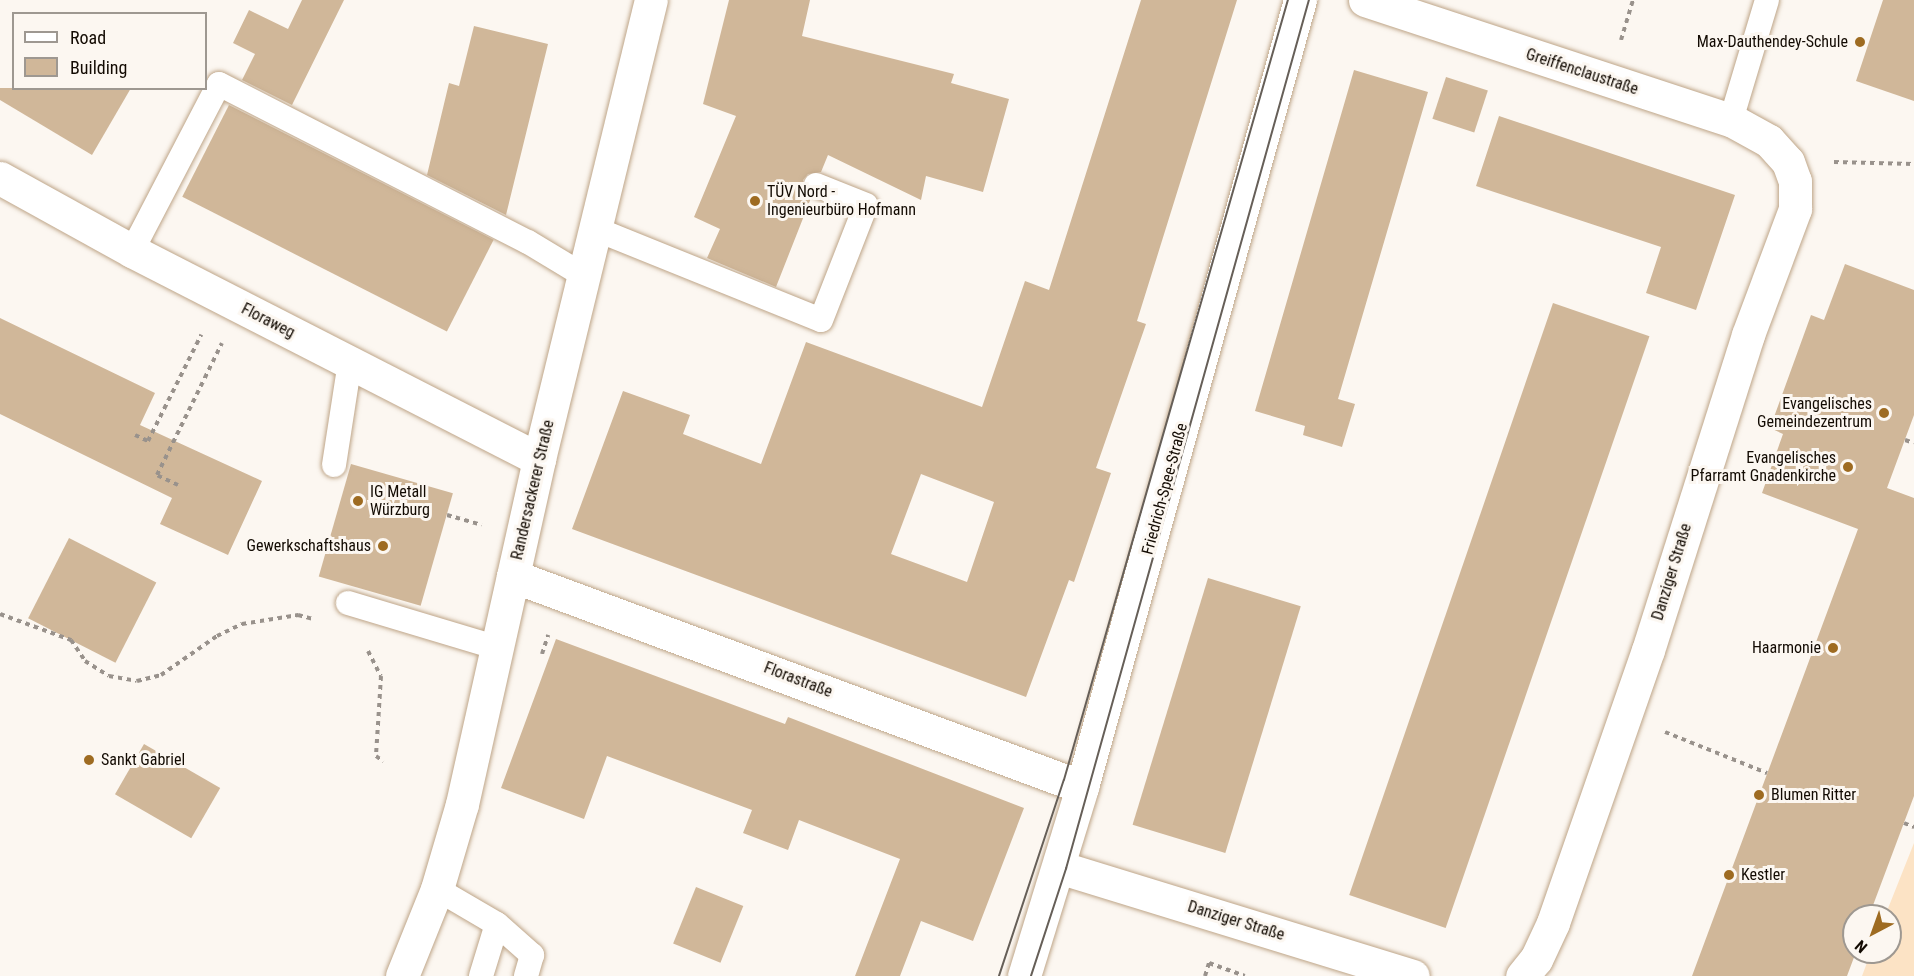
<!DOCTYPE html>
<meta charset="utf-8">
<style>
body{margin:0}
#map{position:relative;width:1914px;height:976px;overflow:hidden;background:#fcf7f1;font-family:"Roboto Condensed",sans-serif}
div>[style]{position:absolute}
.green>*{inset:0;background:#fce3c5}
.building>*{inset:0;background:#d0b799;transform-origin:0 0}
.path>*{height:4px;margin-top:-2px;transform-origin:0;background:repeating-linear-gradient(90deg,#99928c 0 4.5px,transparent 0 9px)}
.roads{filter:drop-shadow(0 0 2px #bea588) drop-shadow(0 0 2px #bea588)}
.service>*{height:24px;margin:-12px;padding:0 12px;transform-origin:12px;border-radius:12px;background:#fff}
.minor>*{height:33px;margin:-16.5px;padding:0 16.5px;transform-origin:16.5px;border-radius:16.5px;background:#fff}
.tertiary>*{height:33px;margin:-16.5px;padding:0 16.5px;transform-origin:16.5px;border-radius:16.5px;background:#fff}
.tram>*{height:1.5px;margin:-0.75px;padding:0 0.75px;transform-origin:0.75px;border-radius:0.75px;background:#665f58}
.dots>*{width:16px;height:16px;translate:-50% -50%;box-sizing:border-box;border:3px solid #fcf7f1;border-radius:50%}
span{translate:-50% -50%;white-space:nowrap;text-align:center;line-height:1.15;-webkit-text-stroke:6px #fcf7f1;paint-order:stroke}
.poi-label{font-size:16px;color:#120a02}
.right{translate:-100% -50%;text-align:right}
.left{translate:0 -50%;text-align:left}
.street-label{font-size:16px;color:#120a02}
.legend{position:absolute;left:12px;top:12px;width:195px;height:78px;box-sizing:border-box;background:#fcf7f1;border:2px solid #9e9891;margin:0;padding:8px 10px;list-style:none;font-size:18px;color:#120a02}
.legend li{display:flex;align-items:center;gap:12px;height:30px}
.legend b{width:30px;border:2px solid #9e9891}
.north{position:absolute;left:1842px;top:904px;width:60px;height:60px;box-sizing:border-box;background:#fcf7f1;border:2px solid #9e9891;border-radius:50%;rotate:221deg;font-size:16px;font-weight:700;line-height:24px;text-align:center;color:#120a02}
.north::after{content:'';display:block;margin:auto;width:21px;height:27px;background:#9e6b21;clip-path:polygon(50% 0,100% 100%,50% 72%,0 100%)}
</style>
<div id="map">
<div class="green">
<div style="clip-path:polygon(1914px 843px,1914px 976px,1862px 976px,1871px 952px,1890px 952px,1890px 916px,1885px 916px)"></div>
</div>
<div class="building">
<div style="clip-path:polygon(302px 0,344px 0,292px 105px,242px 80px,255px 54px,233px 43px,249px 10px,288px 29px)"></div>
<div style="clip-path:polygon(729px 0,810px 0,802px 36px,954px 74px,951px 83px,1009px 99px,983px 192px,926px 176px,921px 200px,828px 155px,821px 172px,808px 174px,803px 180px,804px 193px,811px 198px,776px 287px,707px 258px,720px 229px,694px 217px,736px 116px,703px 104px)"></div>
<div style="clip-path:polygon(evenodd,1141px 0,1237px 0,1137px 321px,1146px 324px,1096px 468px,1111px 473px,1074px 582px,1069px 580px,1026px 697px,572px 529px,623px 391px,690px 415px,683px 434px,761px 464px,806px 342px,982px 407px,1025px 281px,1049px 290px,1141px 0,921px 474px,994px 502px,967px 582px,891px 554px,921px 474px)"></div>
<div style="clip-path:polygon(1883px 0,1914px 0,1914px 101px,1856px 81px)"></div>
<div style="clip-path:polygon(474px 26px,548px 44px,506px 215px,427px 175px,449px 83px,459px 86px)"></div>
<div style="clip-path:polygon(1354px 70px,1428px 92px,1338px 399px,1355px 404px,1342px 447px,1303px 435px,1305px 426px,1255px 411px)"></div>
<div style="left:1446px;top:77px;width:44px;height:44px;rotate:18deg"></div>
<div style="clip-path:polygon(0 88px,131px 88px,92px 155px,0 100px)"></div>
<div style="left:229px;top:105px;width:297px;height:103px;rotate:27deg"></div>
<div style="clip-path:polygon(1499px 116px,1735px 195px,1696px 310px,1646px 293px,1661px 247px,1476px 186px)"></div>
<div style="clip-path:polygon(1845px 264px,1914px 290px,1914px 415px,1887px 488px,1914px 498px,1914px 796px,1869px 916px,1854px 916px,1856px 952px,1847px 976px,1692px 976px,1858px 529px,1762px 493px,1783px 434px,1770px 428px,1811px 315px,1824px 320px)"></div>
<div style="left:1553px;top:303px;width:102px;height:626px;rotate:19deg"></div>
<div style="clip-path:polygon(0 318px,155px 393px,140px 425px,262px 481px,228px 555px,160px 524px,172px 498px,0 414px)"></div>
<div style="left:351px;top:464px;width:106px;height:117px;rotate:16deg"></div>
<div style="left:69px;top:538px;width:98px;height:90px;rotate:27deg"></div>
<div style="left:1208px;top:578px;width:97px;height:258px;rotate:17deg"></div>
<div style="clip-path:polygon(556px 639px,785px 724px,788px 717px,1024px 808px,973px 941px,921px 921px,900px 976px,855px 976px,900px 859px,799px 820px,788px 850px,743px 833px,752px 810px,607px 756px,584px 819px,501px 788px)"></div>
<div style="left:144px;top:744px;width:88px;height:58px;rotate:30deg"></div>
<div style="left:696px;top:887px;width:51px;height:61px;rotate:22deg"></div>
</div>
<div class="path">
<div style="left:1621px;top:40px;width:42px;rotate:-73.3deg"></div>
<div style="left:1834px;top:162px;width:80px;rotate:1.4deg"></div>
<div style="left:135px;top:435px;width:14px;rotate:25deg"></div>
<div style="left:148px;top:441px;width:119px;rotate:-63.4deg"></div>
<div style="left:1905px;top:440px;width:9px;rotate:18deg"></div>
<div style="left:178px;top:485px;width:23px;rotate:-155deg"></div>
<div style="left:157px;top:475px;width:147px;rotate:-63.8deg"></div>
<div style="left:447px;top:515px;width:36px;rotate:16deg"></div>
<div style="left:0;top:614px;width:76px;rotate:20.1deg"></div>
<div style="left:71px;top:640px;width:25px;rotate:56deg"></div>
<div style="left:85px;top:661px;width:28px;rotate:32deg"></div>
<div style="left:109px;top:676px;width:28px;rotate:10deg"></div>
<div style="left:137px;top:681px;width:25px;rotate:-14deg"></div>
<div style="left:161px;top:675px;width:68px;rotate:-34.9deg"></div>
<div style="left:217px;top:636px;width:28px;rotate:-26deg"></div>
<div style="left:242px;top:624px;width:57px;rotate:-9.1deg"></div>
<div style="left:298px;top:615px;width:16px;rotate:15deg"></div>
<div style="left:368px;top:651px;width:28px;rotate:63deg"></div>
<div style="left:381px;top:676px;width:80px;rotate:93.6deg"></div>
<div style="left:376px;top:756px;width:9px;rotate:36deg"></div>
<div style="left:542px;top:654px;width:20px;rotate:-72deg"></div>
<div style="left:1665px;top:732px;width:110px;rotate:21.9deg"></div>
<div style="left:1904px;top:823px;width:11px;rotate:22deg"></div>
<div style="left:1205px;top:976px;width:14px;rotate:-73deg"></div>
<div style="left:1209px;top:963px;width:38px;rotate:20deg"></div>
</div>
<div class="roads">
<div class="service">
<div style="left:1731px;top:120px;width:125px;rotate:-73.3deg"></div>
<div style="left:598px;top:230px;width:240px;rotate:22deg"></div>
<div style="left:821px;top:320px;width:123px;rotate:-68.6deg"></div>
<div style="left:866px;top:205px;width:54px;rotate:-158.2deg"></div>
<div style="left:132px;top:251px;width:188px;rotate:-62.5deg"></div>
<div style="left:219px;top:84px;width:347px;rotate:27.1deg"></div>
<div style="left:528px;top:242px;width:68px;rotate:31.1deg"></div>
<div style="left:334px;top:465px;width:104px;rotate:-81.2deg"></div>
<div style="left:348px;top:603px;width:157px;rotate:16.7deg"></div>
<div style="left:437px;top:889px;width:69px;rotate:30.3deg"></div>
<div style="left:497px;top:924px;width:47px;rotate:41.5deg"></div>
<div style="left:532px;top:955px;width:22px;rotate:106deg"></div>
<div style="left:481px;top:976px;width:54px;rotate:-72.9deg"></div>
</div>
<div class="minor">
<div style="left:1365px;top:0;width:385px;rotate:18.2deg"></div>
<div style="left:1731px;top:120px;width:43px;rotate:28.9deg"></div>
<div style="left:1769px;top:141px;width:28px;rotate:48deg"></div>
<div style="left:1788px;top:162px;width:20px;rotate:70deg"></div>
<div style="left:1795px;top:181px;width:28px;rotate:90deg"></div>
<div style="left:1795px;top:209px;width:134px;rotate:110.5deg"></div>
<div style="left:1748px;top:335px;width:330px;rotate:107.6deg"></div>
<div style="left:1648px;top:650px;width:289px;rotate:109.2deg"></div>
<div style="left:1553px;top:923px;width:40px;rotate:115deg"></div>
<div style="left:1536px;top:959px;width:22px;rotate:129deg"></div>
<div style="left:0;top:178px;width:151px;rotate:28.9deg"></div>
<div style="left:132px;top:251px;width:457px;rotate:27.1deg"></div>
<div style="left:513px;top:576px;width:607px;rotate:20.35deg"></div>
<div style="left:1059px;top:867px;width:370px;rotate:17.1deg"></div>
</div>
<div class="tertiary">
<div style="left:402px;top:976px;width:94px;rotate:-68.1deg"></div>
<div style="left:437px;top:889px;width:89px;rotate:-73.6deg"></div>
<div style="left:462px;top:804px;width:353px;rotate:-77.4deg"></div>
<div style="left:539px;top:459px;width:472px;rotate:-76.3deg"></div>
<div style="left:1024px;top:976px;width:198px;rotate:-72.9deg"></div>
<div style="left:1082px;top:787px;width:817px;rotate:-74.52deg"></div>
</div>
</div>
<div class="tram">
<div style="left:999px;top:976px;width:206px;rotate:-71.7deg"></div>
<div style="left:1064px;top:780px;width:812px;rotate:-73.98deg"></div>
<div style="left:1031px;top:976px;width:113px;rotate:-71.9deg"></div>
<div style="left:1066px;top:869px;width:902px;rotate:-74.38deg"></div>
</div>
<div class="dots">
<div style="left:1860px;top:42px;background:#9e6b21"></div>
<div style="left:755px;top:201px;background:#9e6b21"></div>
<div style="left:1884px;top:413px;background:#9e6b21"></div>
<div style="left:1848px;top:467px;background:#9e6b21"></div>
<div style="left:358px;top:501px;background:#9e6b21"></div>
<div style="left:383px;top:546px;background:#9e6b21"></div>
<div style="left:1833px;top:648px;background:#9e6b21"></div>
<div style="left:89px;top:760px;background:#9e6b21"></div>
<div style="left:1759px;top:795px;background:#9e6b21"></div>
<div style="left:1729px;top:875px;background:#9e6b21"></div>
</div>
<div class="poi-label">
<span class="right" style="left:1848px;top:42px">Max-Dauthendey-Schule</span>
<span class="left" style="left:767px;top:201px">TÜV Nord -<br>Ingenieurbüro Hofmann</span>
<span class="right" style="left:1872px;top:413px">Evangelisches<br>Gemeindezentrum</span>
<span class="right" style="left:1836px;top:467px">Evangelisches<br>Pfarramt Gnadenkirche</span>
<span class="left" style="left:370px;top:501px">IG Metall<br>Würzburg</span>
<span class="right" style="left:371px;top:546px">Gewerkschaftshaus</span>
<span class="right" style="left:1821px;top:648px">Haarmonie</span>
<span class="left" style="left:101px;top:760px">Sankt Gabriel</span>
<span class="left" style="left:1771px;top:795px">Blumen Ritter</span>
<span class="left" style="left:1741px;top:875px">Kestler</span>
</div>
<div class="street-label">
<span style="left:1582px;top:72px;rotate:18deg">Greiffenclaustraße</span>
<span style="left:268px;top:321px;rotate:27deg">Floraweg</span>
<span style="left:1165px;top:489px;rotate:-75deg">Friedrich-Spee-Straße</span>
<span style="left:533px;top:490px;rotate:-77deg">Randersackerer Straße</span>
<span style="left:1672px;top:572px;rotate:-73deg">Danziger Straße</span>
<span style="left:798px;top:680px;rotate:21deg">Florastraße</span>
<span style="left:1236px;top:921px;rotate:17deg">Danziger Straße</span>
</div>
<ul class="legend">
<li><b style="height:8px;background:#fff"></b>Road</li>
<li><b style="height:16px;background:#d0b799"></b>Building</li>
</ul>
<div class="north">N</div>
</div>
